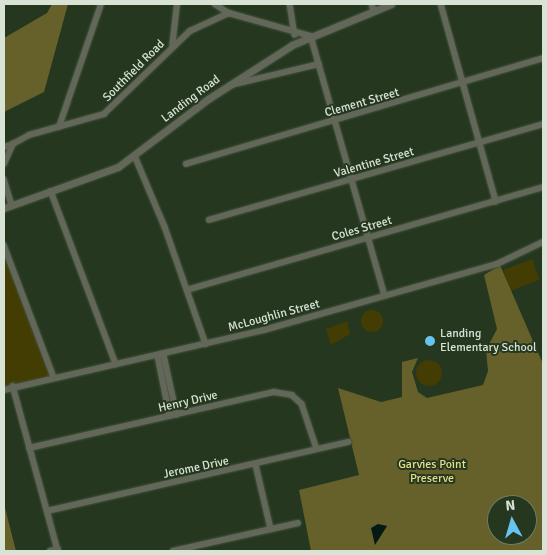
<!DOCTYPE html>
<style>
body{margin:0}
#map{position:relative;width:547px;height:555px;overflow:hidden;background:#25371f;font-family:Signika,sans-serif}
div>[style]{position:absolute}
.green>*{inset:0;background:#433d04;transform-origin:0 0}
.round{border-radius:50%}
.forest>*{inset:0;background:#66602a}
.water>*{inset:0;background:#041914}
.roads{filter:drop-shadow(0 0 1px #42533c) drop-shadow(0 0 1px #42533c)}
.minor>*{height:5.5px;margin:-2.75px;padding:0 2.75px;transform-origin:2.75px;border-radius:2.75px;background:#636759}
.tertiary>*{height:7px;margin:-3.5px;padding:0 3.5px;transform-origin:3.5px;border-radius:3.5px;background:#636759}
.dots>*{width:14px;height:14px;translate:-50% -50%;box-sizing:border-box;border:2px solid #25371f;border-radius:50%}
span{translate:-50% -50%;white-space:nowrap;text-align:center;line-height:1.15;-webkit-text-stroke:4px #25371f;paint-order:stroke}
.street-label{font-size:12px;color:#d8e3d5}
.poi-label{font-size:12px;color:#d8e3d5}
.left{translate:0 -50%;text-align:left}
.park-label{font-size:12px;color:#e6dd89}
.frame{position:absolute;inset:0;border:5px solid #d8e3d5;pointer-events:none}
.north{position:absolute;left:487px;top:495px;width:50px;height:50px;box-sizing:border-box;background:#25371f;border:1px solid #6d7c68;border-radius:50%;rotate:354deg;font-size:14px;font-weight:700;line-height:20px;text-align:center;color:#d8e3d5}
.north::after{content:'';display:block;margin:auto;width:18px;height:22px;background:#66c4ef;clip-path:polygon(50% 0,100% 100%,50% 72%,0 100%)}
</style>
<div id="map">
<div class="green">
<div style="clip-path:polygon(8px 258px,53px 377px,4px 390px,4px 260px)"></div>
<div style="left:532px;top:259px;width:22px;height:31px;rotate:69deg"></div>
<div class="round" style="left:361px;top:310px;width:22px;height:22px"></div>
<div style="clip-path:polygon(347px 321px,350px 334px,331px 345px,326px 329px)"></div>
<div class="round" style="left:416px;top:360px;width:26px;height:26px"></div>
</div>
<div class="forest">
<div style="clip-path:polygon(52px 4px,68px 4px,44px 92px,4px 112px,4px 38px,47px 13px)"></div>
<div style="clip-path:polygon(evenodd,500px 265px,543px 364px,543px 551px,311px 551px,299px 490px,359px 475px,338px 388px,381px 402px,402px 397px,402px 362px,418px 358px,412px 372px,418px 392px,427px 398px,483px 385px,488px 371px,486px 350px,497px 329px,484px 275px,500px 265px,497px 505px,527px 505px,527px 535px,497px 535px,497px 505px)"></div>
<div style="clip-path:polygon(4px 504px,16px 551px,4px 551px)"></div>
</div>
<div class="water">
<div style="clip-path:polygon(378px 524px,387px 526px,375px 545px,371px 528px)"></div>
</div>
<div class="roads">
<div class="minor">
<div style="left:215px;top:4px;width:17px;rotate:33deg"></div>
<div style="left:229px;top:13px;width:85px;rotate:15.7deg"></div>
<div style="left:311px;top:36px;width:269px;rotate:74.1deg"></div>
<div style="left:290px;top:4px;width:31px;rotate:81deg"></div>
<div style="left:372px;top:4px;width:7px;rotate:74deg"></div>
<div style="left:441px;top:4px;width:205px;rotate:74.4deg"></div>
<div style="left:172px;top:48px;width:44px;rotate:-83.5deg"></div>
<div style="left:231px;top:85px;width:90px;rotate:-13.4deg"></div>
<div style="left:59px;top:127px;width:130px;rotate:-71.1deg"></div>
<div style="left:4px;top:147px;width:9px;rotate:-18deg"></div>
<div style="left:135px;top:156px;width:77px;rotate:67.1deg"></div>
<div style="left:165px;top:227px;width:124px;rotate:70.7deg"></div>
<div style="left:4px;top:164px;width:22px;rotate:-66deg"></div>
<div style="left:13px;top:144px;width:18px;rotate:-29deg"></div>
<div style="left:29px;top:135px;width:78px;rotate:-15.6deg"></div>
<div style="left:104px;top:114px;width:120px;rotate:-44deg"></div>
<div style="left:190px;top:31px;width:43px;rotate:-24.8deg"></div>
<div style="left:186px;top:164px;width:372px;rotate:-16.5deg"></div>
<div style="left:4px;top:179px;width:27px;rotate:73deg"></div>
<div style="left:51px;top:191px;width:185px;rotate:69.4deg"></div>
<div style="left:209px;top:220px;width:348px;rotate:-16deg"></div>
<div style="left:4px;top:245px;width:141px;rotate:69.3deg"></div>
<div style="left:187px;top:290px;width:371px;rotate:-16.1deg"></div>
<div style="left:164px;top:355px;width:61px;rotate:77.8deg"></div>
<div style="left:158px;top:356px;width:61px;rotate:78.7deg"></div>
<div style="left:13px;top:386px;width:171px;rotate:74.7deg"></div>
<div style="left:4px;top:390px;width:267px;rotate:-13deg"></div>
<div style="left:264px;top:330px;width:242px;rotate:-15.8deg"></div>
<div style="left:497px;top:264px;width:51px;rotate:-25.6deg"></div>
<div style="left:29px;top:448px;width:251px;rotate:-12.9deg"></div>
<div style="left:274px;top:392px;width:18px;rotate:9deg"></div>
<div style="left:292px;top:395px;width:13px;rotate:42deg"></div>
<div style="left:302px;top:404px;width:47px;rotate:71.6deg"></div>
<div style="left:256px;top:465px;width:66px;rotate:76.8deg"></div>
<div style="left:47px;top:511px;width:309px;rotate:-12.9deg"></div>
<div style="left:50px;top:551px;width:8px;rotate:-14deg"></div>
<div style="left:173px;top:551px;width:128px;rotate:-12.6deg"></div>
</div>
<div class="tertiary">
<div style="left:4px;top:208px;width:121px;rotate:-19.8deg"></div>
<div style="left:118px;top:167px;width:113px;rotate:-37.1deg"></div>
<div style="left:208px;top:99px;width:100px;rotate:-32.7deg"></div>
<div style="left:292px;top:45px;width:107px;rotate:-22.5deg"></div>
</div>
</div>
<div class="dots">
<div style="left:430px;top:341px;background:#66c4ef"></div>
</div>
<div class="street-label">
<span style="left:134px;top:71px;rotate:-45deg">Southfield Road</span>
<span style="left:191px;top:99px;rotate:-37deg">Landing Road</span>
<span style="left:362px;top:103px;rotate:-16deg">Clement Street</span>
<span style="left:374px;top:163px;rotate:-16deg">Valentine Street</span>
<span style="left:362px;top:229px;rotate:-16deg">Coles Street</span>
<span style="left:274px;top:316px;rotate:-15deg">McLoughlin Street</span>
<span style="left:188px;top:402px;rotate:-13deg">Henry Drive</span>
<span style="left:196px;top:468px;rotate:-12deg">Jerome Drive</span>
</div>
<div class="poi-label">
<span class="left" style="left:440px;top:341px">Landing<br>Elementary School</span>
</div>
<div class="park-label">
<span style="left:432px;top:472px">Garvies Point<br>Preserve</span>
</div>
<div class="frame"></div>
<div class="north">N</div>
</div>
